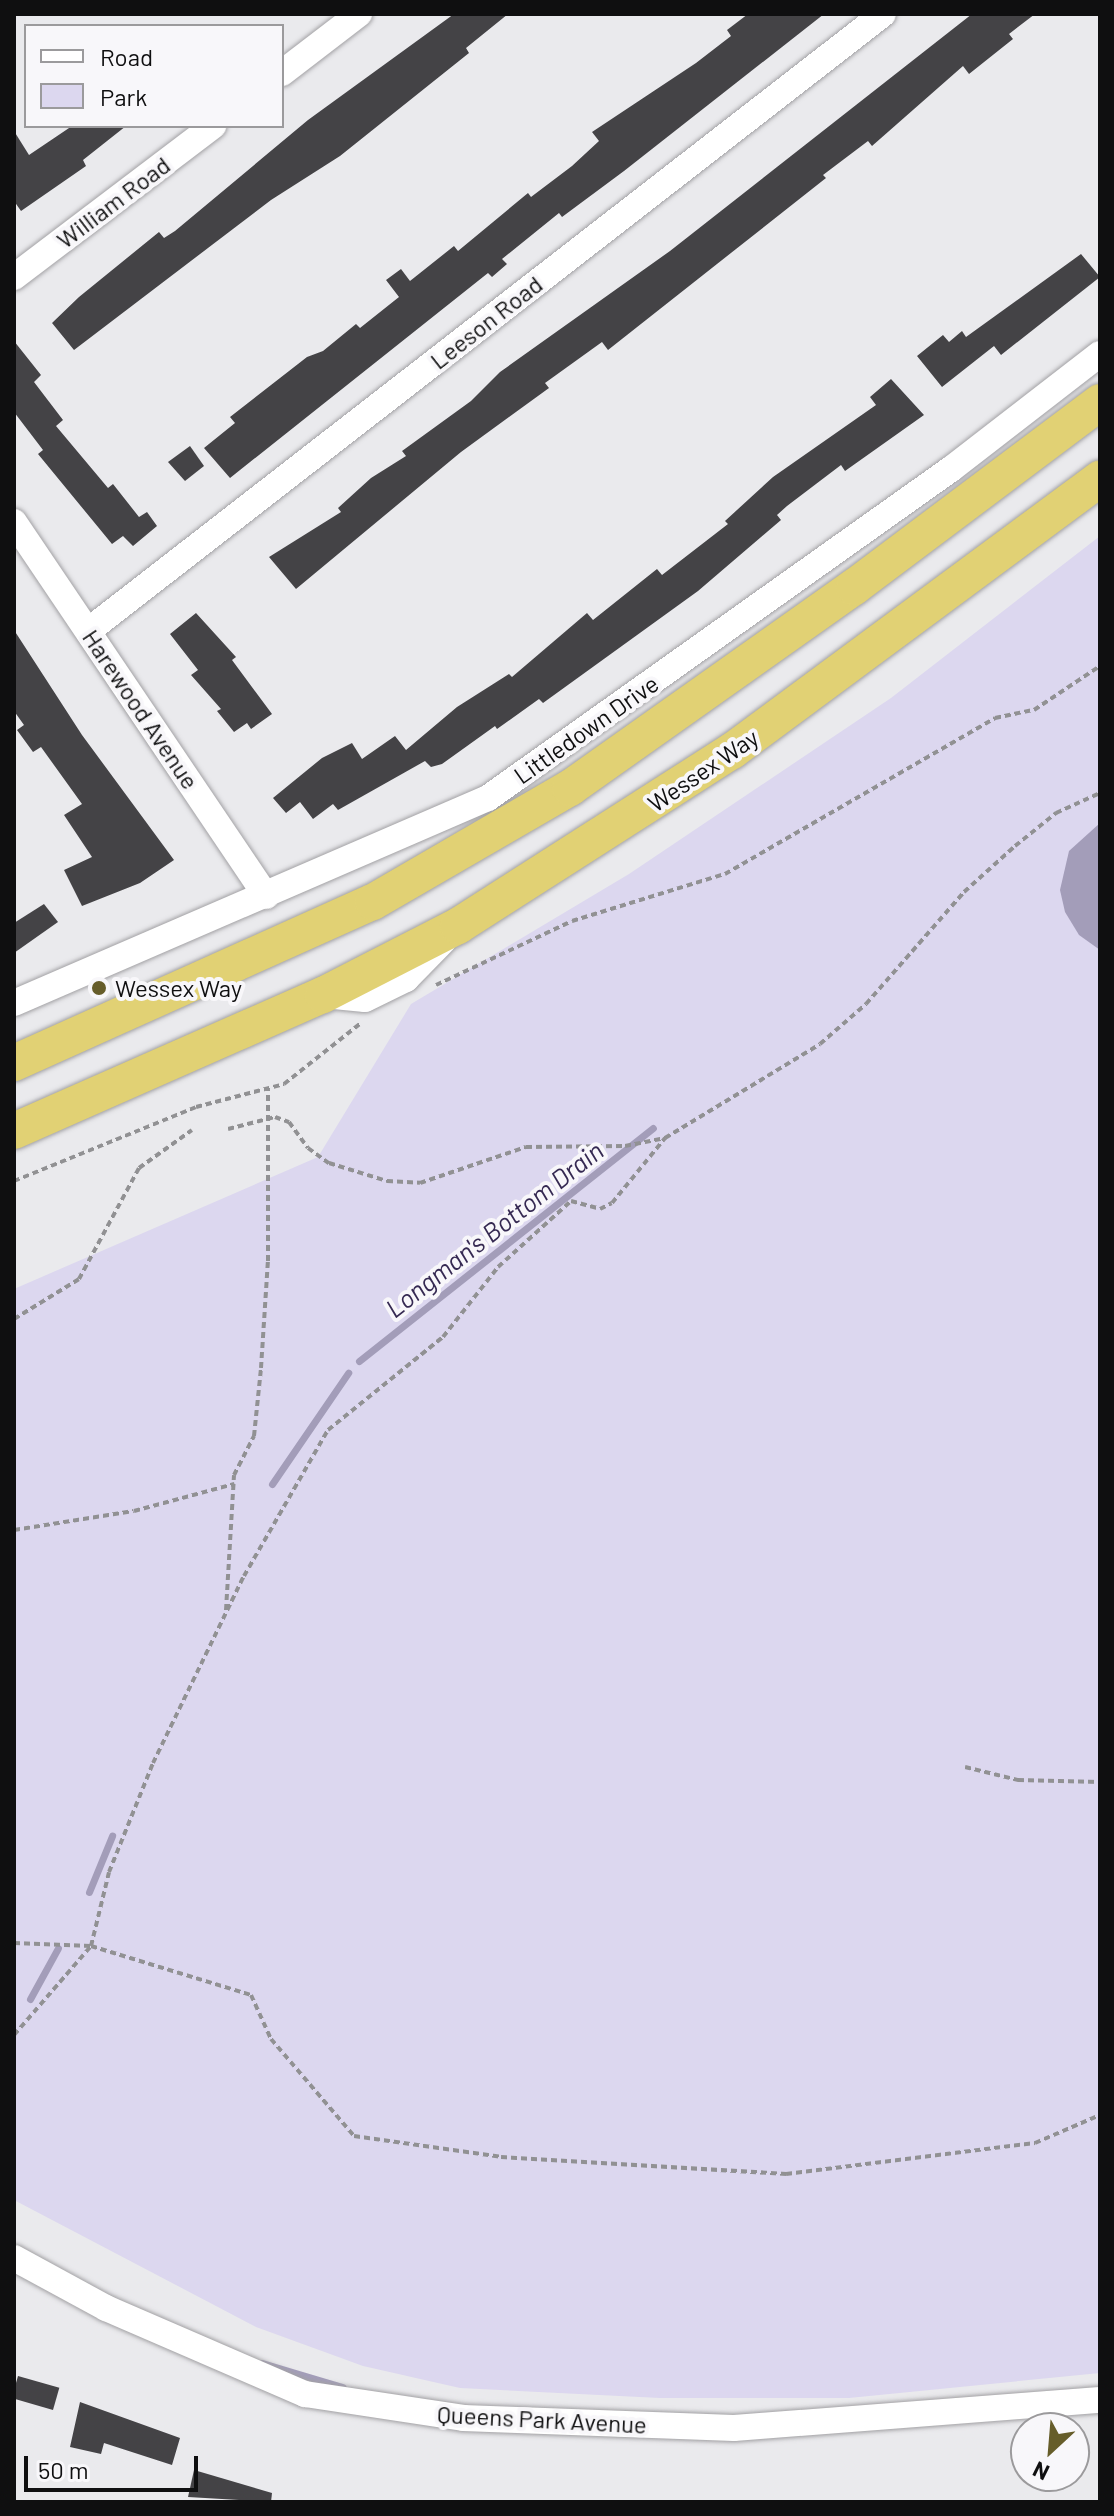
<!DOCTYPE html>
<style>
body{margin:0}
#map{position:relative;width:1114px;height:2516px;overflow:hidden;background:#eaeaed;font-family:Barlow,sans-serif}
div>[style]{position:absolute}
.green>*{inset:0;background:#dcd7ef}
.water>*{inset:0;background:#a39db9}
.stream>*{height:7px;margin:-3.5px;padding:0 3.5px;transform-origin:3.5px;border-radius:3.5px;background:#a39db9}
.building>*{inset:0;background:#444346;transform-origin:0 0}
.path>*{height:4px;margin-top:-2px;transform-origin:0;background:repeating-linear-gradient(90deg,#919193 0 6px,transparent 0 10px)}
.roads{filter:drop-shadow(0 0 2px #a2a1a4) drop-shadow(0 0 2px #a2a1a4)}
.minor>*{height:26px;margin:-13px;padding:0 13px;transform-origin:13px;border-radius:13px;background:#fff}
.highway>*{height:36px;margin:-18px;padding:0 18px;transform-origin:18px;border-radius:18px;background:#e1d174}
.dots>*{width:22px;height:22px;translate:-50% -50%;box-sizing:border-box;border:4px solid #f8f7fa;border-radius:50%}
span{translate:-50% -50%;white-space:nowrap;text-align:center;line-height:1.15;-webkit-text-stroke:8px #f8f7fa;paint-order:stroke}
.street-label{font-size:24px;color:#0f0f10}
.poi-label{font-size:24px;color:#0f0f10}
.left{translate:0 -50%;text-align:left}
.water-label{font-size:26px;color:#352952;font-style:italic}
.frame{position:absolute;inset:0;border:16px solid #0f0f10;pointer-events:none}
.legend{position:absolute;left:24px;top:24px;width:260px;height:104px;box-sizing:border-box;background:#f8f7fa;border:2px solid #9b9a9c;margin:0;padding:10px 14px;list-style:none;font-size:24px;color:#0f0f10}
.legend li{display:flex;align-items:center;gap:16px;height:40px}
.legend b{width:40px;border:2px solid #9b9a9c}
.north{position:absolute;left:1010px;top:2412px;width:80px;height:80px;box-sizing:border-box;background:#f8f7fa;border:2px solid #9b9a9c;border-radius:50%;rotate:206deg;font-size:22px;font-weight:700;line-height:32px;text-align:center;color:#0f0f10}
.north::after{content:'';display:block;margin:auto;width:28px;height:36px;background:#665d2a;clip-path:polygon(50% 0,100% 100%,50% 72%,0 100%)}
.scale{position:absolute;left:24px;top:2456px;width:174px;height:36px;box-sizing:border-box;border:4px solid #0f0f10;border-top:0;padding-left:10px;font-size:24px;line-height:28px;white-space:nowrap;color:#0f0f10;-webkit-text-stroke:6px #f8f7fa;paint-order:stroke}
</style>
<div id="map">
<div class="green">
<div style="clip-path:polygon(1100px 536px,1100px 2373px,849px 2398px,660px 2398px,460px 2388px,363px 2366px,256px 2327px,14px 2200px,14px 1289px,318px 1157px,411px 1004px,629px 874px,891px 698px)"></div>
</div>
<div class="water">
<div style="clip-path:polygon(1100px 823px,1100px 950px,1079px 935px,1065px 912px,1060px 890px,1069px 851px)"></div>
</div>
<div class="stream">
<div style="left:359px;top:1361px;width:375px;rotate:-38.4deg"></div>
<div style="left:272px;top:1484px;width:135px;rotate:-55.6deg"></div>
<div style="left:89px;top:1892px;width:61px;rotate:-67.7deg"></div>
<div style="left:30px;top:1999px;width:58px;rotate:-61.2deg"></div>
<div style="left:262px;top:2363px;width:84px;rotate:16.7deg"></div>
</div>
<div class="building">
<div style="clip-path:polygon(454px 14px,508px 14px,466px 48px,469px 53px,340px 156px,271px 200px,74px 350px,52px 323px,79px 297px,159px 232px,164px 238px,175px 231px,308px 120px)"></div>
<div style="clip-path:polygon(748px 14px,824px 14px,624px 171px,562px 217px,559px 213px,502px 259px,507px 264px,492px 277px,488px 273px,230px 478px,204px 448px,235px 423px,230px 417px,307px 357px,323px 351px,356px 324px,360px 328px,399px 297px,386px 280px,401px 269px,410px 281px,454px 246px,458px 251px,528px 193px,531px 197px,572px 166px,599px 141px,592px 132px,696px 63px,731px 36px,727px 30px)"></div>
<div style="clip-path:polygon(972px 14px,1035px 14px,1009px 34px,1013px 39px,969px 74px,963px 66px,872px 146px,868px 141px,823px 175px,826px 178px,608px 350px,602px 342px,545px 383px,549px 388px,461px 452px,296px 589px,269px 557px,341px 512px,338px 508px,371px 478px,406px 456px,402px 451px,471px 401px,500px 372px,670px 251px)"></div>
<div style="clip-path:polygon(72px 126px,126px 126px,83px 160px,86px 166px,21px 211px,14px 201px,14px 131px,29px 155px)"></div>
<div style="clip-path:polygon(1081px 254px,1100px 277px,1001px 355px,994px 346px,942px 387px,917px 356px,943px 335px,949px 342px,962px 331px,966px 337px)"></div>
<div style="clip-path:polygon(14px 341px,41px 375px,34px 382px,63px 420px,56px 426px,108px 488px,113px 484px,139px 517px,147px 512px,157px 526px,133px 546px,123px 536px,112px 544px,38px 454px,43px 450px,14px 412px)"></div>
<div style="clip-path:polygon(891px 379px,924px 415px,845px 471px,841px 465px,787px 506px,777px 515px,781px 520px,698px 591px,543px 703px,539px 699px,497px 729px,495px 726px,442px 764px,431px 767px,425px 761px,338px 810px,333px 804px,313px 819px,300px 802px,286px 813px,273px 798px,322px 758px,352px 743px,362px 759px,395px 736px,406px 750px,457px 707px,509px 674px,512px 677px,587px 613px,593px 620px,657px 569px,662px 575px,728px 524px,725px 521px,773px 477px,876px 405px,870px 397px)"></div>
<div style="clip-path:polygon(190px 446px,204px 466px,185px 481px,168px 462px)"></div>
<div style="clip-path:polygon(196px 613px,236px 657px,232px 660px,272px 714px,251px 729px,247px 723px,234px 732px,217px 711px,221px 709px,191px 675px,198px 670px,170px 634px)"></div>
<div style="clip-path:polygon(14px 630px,82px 735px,174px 860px,140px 883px,82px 906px,64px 870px,92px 857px,64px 815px,82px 804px,41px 747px,33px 752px,17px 730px,24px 725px,14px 711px)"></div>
<div style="clip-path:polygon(44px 904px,58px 922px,14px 953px,14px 923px)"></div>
<div style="left:18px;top:2376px;width:43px;height:23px;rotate:16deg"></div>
<div style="clip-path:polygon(80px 2402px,180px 2438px,172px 2465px,104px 2443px,101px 2454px,70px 2447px)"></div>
<div style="clip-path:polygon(194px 2470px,272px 2493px,271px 2502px,188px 2497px)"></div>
</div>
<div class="path">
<div style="left:436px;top:985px;width:150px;rotate:-25.2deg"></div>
<div style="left:572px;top:921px;width:160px;rotate:-17.1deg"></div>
<div style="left:725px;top:874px;width:312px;rotate:-30deg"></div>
<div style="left:995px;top:718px;width:40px;rotate:-12deg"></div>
<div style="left:1034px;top:710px;width:79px;rotate:-33.7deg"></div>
<div style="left:228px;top:1129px;width:49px;rotate:-14.3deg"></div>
<div style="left:275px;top:1117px;width:15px;rotate:20deg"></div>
<div style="left:289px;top:1122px;width:32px;rotate:54deg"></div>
<div style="left:308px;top:1148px;width:26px;rotate:36deg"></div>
<div style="left:329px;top:1163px;width:61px;rotate:17.2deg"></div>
<div style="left:387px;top:1181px;width:33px;rotate:3deg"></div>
<div style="left:420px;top:1183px;width:112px;rotate:-18.8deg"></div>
<div style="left:526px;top:1147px;width:99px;rotate:-0.6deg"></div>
<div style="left:625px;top:1146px;width:41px;rotate:-11.3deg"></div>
<div style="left:665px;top:1138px;width:181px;rotate:-31.2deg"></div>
<div style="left:820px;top:1044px;width:61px;rotate:-41deg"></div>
<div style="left:866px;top:1004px;width:149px;rotate:-48.8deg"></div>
<div style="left:964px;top:892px;width:69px;rotate:-42deg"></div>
<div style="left:1015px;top:846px;width:53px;rotate:-38.8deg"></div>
<div style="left:1056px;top:813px;width:48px;rotate:-24.4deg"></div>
<div style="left:14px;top:1181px;width:196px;rotate:-22.1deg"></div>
<div style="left:196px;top:1107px;width:91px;rotate:-14.6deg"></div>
<div style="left:284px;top:1084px;width:98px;rotate:-38.4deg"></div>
<div style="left:14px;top:1319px;width:76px;rotate:-31.6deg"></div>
<div style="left:79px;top:1279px;width:126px;rotate:-61.6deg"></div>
<div style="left:139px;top:1168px;width:65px;rotate:-35.6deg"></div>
<div style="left:14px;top:1530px;width:121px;rotate:-9deg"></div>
<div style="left:134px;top:1511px;width:104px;rotate:-15.1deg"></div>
<div style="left:226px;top:1610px;width:135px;rotate:-86.6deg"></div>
<div style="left:234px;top:1475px;width:44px;rotate:-62.9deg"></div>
<div style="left:254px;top:1436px;width:68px;rotate:-84.1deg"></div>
<div style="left:261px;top:1368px;width:107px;rotate:-86.3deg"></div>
<div style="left:268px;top:1261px;width:171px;rotate:-90deg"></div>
<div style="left:965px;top:1767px;width:55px;rotate:13.8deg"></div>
<div style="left:1018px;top:1780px;width:82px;rotate:1.4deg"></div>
<div style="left:14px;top:1943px;width:77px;rotate:2.2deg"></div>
<div style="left:91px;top:1946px;width:167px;rotate:17deg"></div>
<div style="left:251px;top:1995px;width:48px;rotate:65.6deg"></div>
<div style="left:271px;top:2039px;width:128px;rotate:49.4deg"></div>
<div style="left:354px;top:2136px;width:148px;rotate:8.1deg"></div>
<div style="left:501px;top:2157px;width:286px;rotate:3.4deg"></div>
<div style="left:786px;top:2174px;width:251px;rotate:-7.1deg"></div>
<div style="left:1035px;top:2143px;width:71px;rotate:-23.3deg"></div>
<div style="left:14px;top:2035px;width:118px;rotate:-49.1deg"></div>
<div style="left:91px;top:1946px;width:76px;rotate:-76.3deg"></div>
<div style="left:109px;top:1872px;width:118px;rotate:-68deg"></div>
<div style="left:153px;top:1763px;width:208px;rotate:-64.1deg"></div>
<div style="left:244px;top:1576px;width:168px;rotate:-60.1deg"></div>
<div style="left:328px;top:1430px;width:148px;rotate:-39deg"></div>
<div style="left:443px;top:1337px;width:89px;rotate:-51.8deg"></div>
<div style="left:498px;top:1267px;width:98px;rotate:-42.1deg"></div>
<div style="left:571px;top:1201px;width:30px;rotate:15deg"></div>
<div style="left:600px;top:1209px;width:13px;rotate:-27deg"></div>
<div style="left:612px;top:1203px;width:84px;rotate:-50.8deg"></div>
</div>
<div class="roads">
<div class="minor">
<div style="left:282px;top:73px;width:97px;rotate:-37.5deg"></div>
<div style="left:14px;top:277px;width:250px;rotate:-37.2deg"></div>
<div style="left:14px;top:522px;width:451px;rotate:56deg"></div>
<div style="left:88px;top:631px;width:1006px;rotate:-37.82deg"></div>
<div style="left:324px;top:995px;width:41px;rotate:5.6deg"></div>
<div style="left:365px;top:999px;width:46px;rotate:-26deg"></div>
<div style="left:406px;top:979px;width:54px;rotate:-45.7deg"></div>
<div style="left:14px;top:1003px;width:516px;rotate:-23.39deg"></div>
<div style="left:488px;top:798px;width:568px;rotate:-35.4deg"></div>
<div style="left:951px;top:469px;width:188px;rotate:-37.7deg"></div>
<div style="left:14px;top:2258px;width:105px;rotate:28.5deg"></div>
<div style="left:106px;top:2308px;width:217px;rotate:23.4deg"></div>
<div style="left:305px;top:2394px;width:160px;rotate:8.6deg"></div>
<div style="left:463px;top:2418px;width:271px;rotate:2.1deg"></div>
<div style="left:734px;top:2428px;width:367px;rotate:-4.4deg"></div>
</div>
<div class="highway">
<div style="left:14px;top:1063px;width:393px;rotate:-24.2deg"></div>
<div style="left:373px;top:902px;width:228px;rotate:-30.1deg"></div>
<div style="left:570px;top:788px;width:348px;rotate:-35.3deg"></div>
<div style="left:854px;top:587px;width:308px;rotate:-36.9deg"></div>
<div style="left:14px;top:1131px;width:338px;rotate:-23.8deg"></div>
<div style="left:323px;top:995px;width:152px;rotate:-27.1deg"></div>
<div style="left:458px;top:926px;width:325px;rotate:-32.6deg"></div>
<div style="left:732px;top:751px;width:458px;rotate:-36.5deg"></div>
</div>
</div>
<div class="dots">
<div style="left:99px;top:988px;background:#665d2a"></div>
</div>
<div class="street-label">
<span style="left:113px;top:202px;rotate:-37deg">William Road</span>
<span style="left:486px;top:322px;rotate:-38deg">Leeson Road</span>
<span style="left:141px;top:709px;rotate:56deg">Harewood Avenue</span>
<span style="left:586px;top:729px;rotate:-35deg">Littledown Drive</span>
<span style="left:703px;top:770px;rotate:-34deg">Wessex Way</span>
<span style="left:542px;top:2419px;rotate:3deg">Queens Park Avenue</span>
</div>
<div class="poi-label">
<span class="left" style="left:115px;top:988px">Wessex Way</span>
</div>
<div class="water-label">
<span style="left:494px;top:1229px;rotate:-38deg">Longman's Bottom Drain</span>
</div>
<div class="frame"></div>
<ul class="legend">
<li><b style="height:10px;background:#fff"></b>Road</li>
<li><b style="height:22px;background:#dcd7ef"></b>Park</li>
</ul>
<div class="north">N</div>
<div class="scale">50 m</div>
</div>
